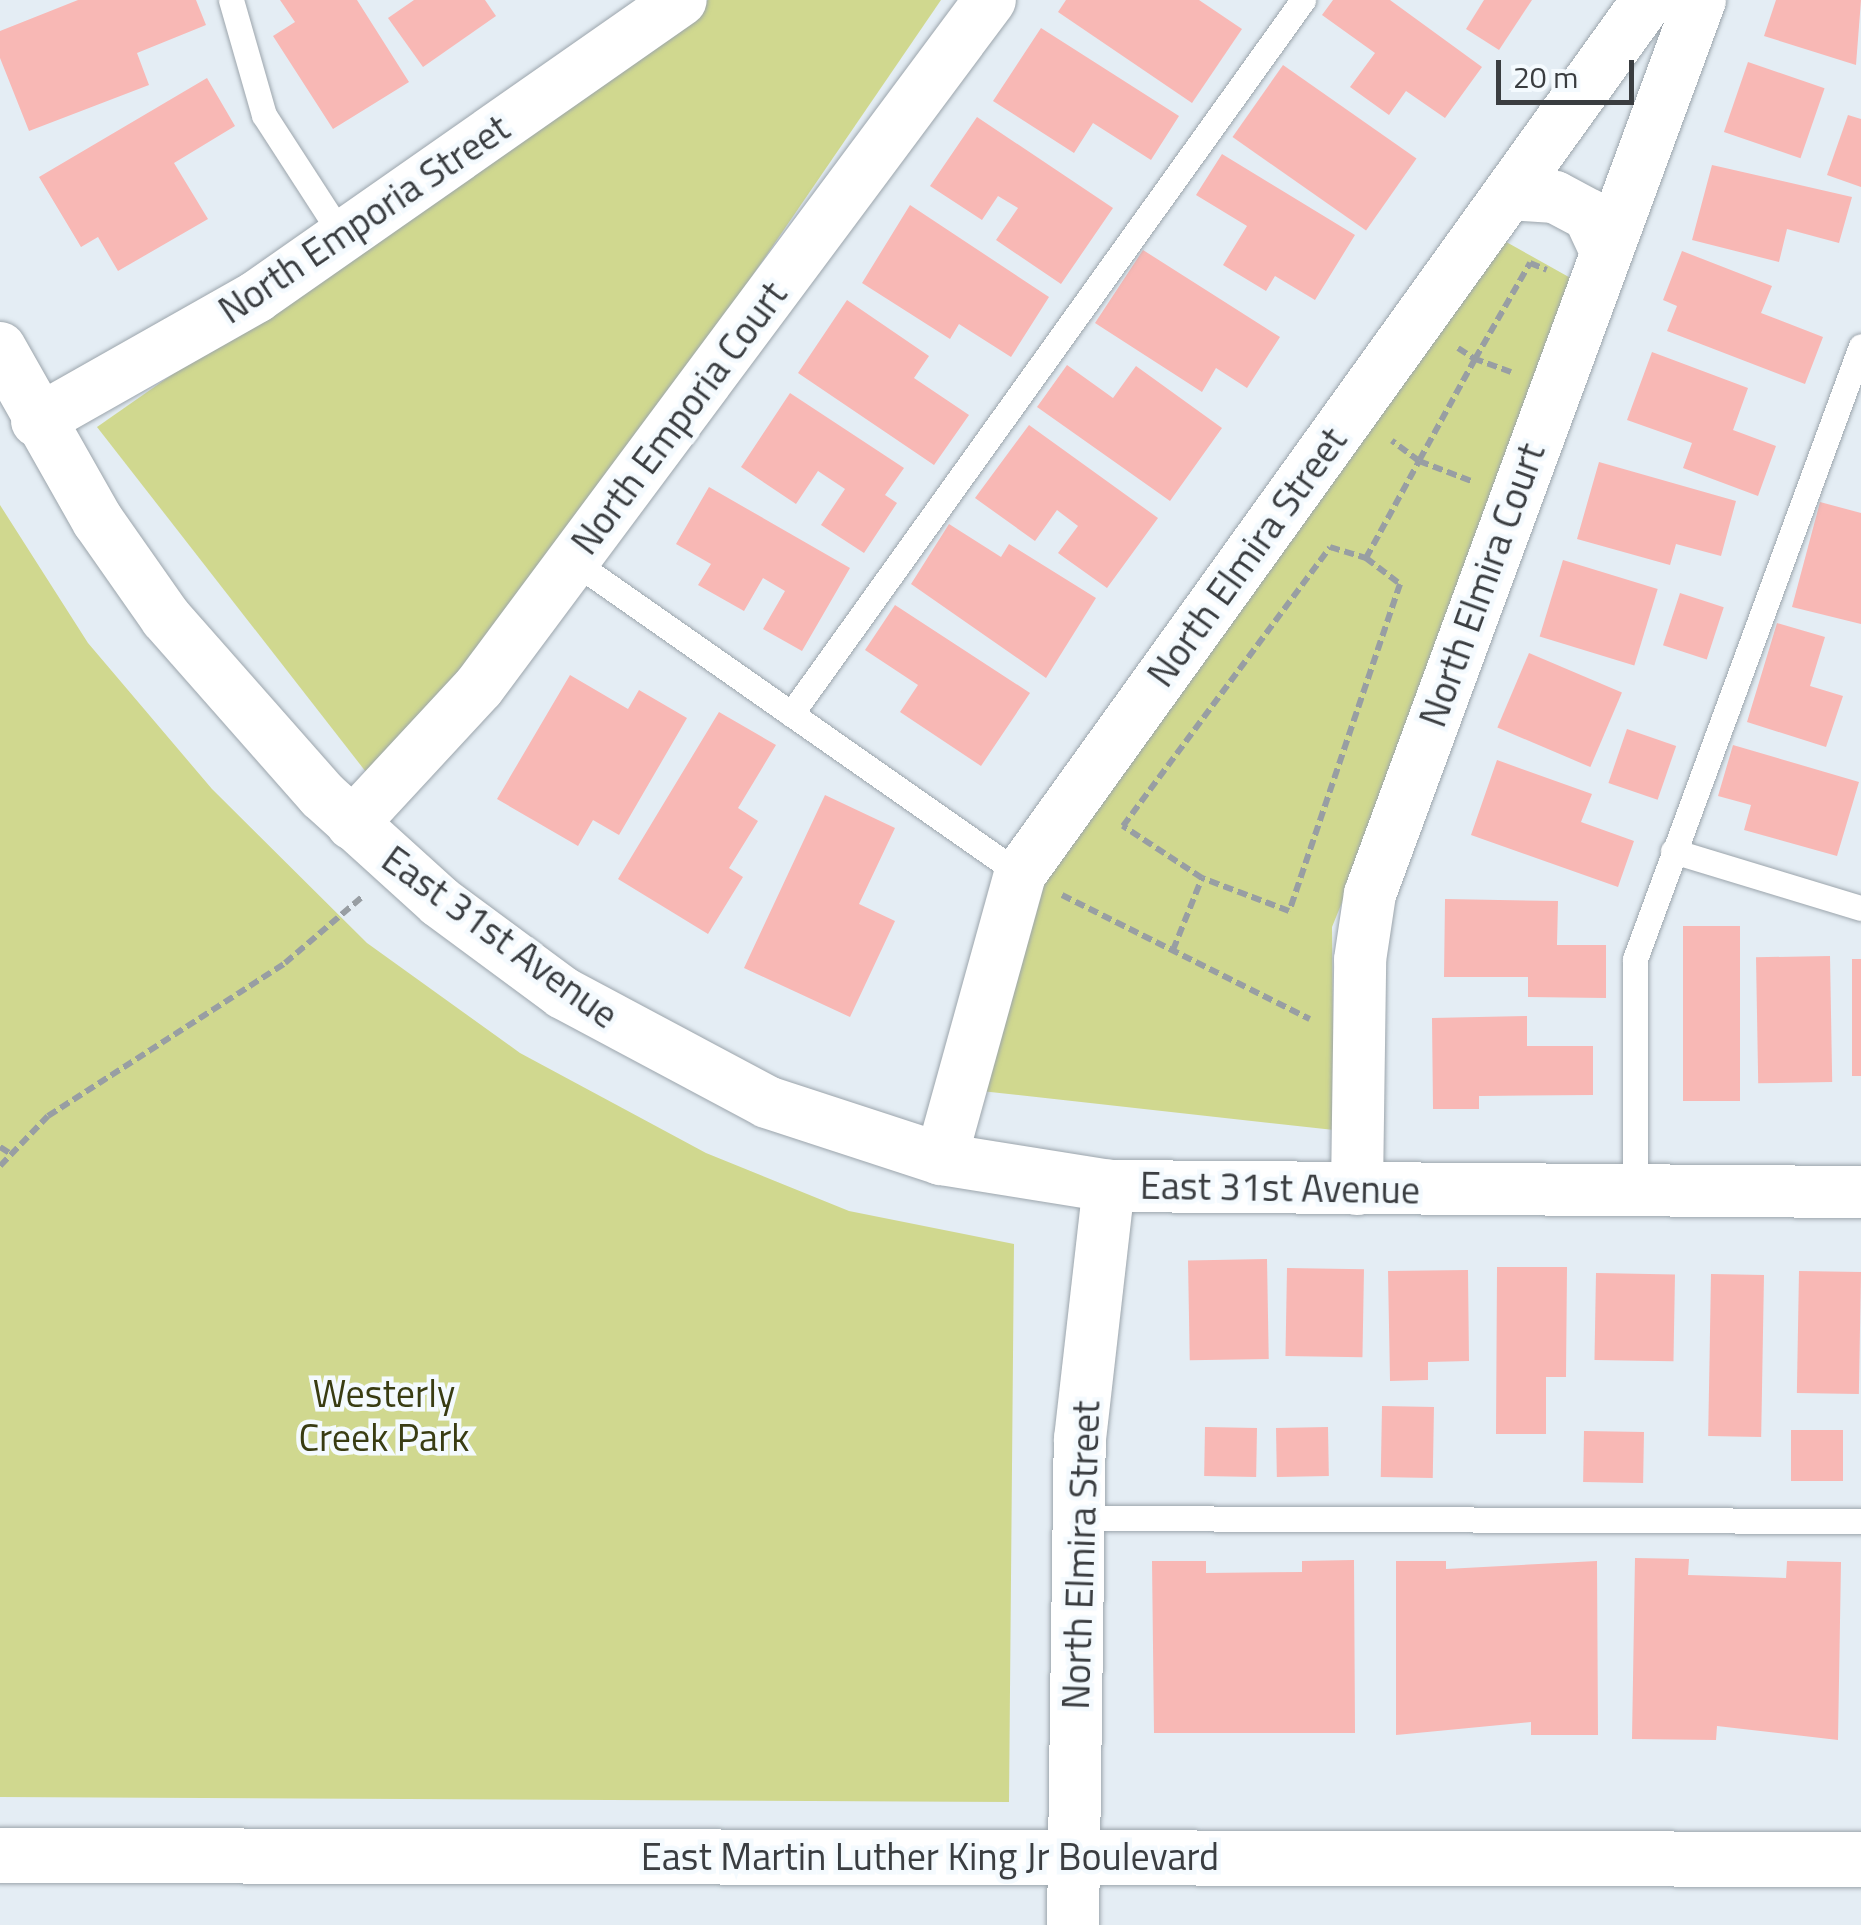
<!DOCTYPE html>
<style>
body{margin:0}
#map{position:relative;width:1861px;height:1925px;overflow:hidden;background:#e4edf4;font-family:"Titillium Web",sans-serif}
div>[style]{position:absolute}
.green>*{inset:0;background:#d0d88f}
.building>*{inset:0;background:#f8b8b5;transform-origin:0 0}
.path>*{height:6px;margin-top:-3px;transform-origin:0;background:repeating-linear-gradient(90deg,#989ea3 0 10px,transparent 0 15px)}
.roads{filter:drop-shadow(0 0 2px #9ca5ac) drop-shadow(0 0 2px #9ca5ac)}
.service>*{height:25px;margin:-12.5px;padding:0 12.5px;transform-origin:12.5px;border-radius:12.5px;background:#fff}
.minor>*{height:52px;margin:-26px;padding:0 26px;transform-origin:26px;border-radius:26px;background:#fff}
.secondary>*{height:55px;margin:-27.5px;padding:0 27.5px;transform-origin:27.5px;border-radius:27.5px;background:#fff}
span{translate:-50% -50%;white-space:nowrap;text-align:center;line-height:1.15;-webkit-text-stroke:9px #f4fafe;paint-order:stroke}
.street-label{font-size:38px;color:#3a3d40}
.park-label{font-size:38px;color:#393c12}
.scale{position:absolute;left:1496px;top:60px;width:138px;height:45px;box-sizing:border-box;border:5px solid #3a3d40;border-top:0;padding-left:12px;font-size:30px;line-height:35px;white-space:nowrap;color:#3a3d40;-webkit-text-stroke:8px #f4fafe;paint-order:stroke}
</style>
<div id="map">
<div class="green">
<div style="clip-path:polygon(708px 0,941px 0,487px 664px,366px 772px,97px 427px)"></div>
<div style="clip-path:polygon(1483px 229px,1592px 290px,1332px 927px,1334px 1130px,972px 1090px,1020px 874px)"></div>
<div style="clip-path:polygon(0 505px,88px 643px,212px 789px,367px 943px,520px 1053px,706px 1153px,849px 1211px,1014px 1244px,1009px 1802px,0 1797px)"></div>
</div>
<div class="building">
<div style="clip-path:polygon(78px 0,196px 0,206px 25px,137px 53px,149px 85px,29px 131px,0 58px,0 31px)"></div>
<div style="clip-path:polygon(280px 0,357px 0,409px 82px,333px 129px,273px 36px,295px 22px)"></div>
<div style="clip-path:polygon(414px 0,485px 0,496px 16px,423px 67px,388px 18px)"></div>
<div style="clip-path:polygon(1066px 0,1199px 0,1242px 29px,1192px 103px,1058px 12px)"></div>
<div style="clip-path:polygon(1333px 0,1390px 0,1482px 67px,1445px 118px,1406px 91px,1389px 115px,1350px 87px,1375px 53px,1322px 15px)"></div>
<div style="clip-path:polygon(1484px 0,1532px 0,1499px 50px,1466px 29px)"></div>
<div style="clip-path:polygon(1776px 0,1861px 0,1856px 65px,1764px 36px)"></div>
<div style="clip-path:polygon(1041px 28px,1179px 116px,1151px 160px,1093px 123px,1074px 153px,993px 101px)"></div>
<div style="left:1748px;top:62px;width:81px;height:74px;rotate:19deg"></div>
<div style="left:1283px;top:65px;width:163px;height:88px;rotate:35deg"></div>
<div style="clip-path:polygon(207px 78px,235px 126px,174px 163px,208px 219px,118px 271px,98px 237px,81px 247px,39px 177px)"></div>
<div style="clip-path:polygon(1848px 115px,1861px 119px,1861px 187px,1827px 175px)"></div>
<div style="clip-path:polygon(977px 117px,1113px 208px,1061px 284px,996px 240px,1018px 208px,998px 196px,982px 220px,930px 186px)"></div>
<div style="clip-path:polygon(1222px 154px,1355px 235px,1315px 300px,1275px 276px,1266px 291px,1223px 265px,1247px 226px,1196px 195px)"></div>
<div style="clip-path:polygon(1712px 165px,1852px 197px,1839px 243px,1787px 229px,1779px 262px,1692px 240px)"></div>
<div style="clip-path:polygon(910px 205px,1049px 297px,1011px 357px,959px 324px,950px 339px,862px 283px)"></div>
<div style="clip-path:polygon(1143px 250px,1280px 337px,1247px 388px,1216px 368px,1202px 392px,1095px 323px)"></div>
<div style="clip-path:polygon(1682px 251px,1772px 286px,1761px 313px,1823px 337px,1805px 384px,1667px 331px,1677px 306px,1663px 300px)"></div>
<div style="clip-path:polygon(847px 300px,929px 356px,914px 378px,969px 415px,934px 465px,798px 373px)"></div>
<div style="clip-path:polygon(1652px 352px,1748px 388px,1733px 430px,1776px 446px,1758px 496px,1683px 468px,1692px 443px,1627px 420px)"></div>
<div style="clip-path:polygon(1067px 365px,1113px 398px,1136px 366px,1222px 428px,1170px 501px,1037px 407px)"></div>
<div style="clip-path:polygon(790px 393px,904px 468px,885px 495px,897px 503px,864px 553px,821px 525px,845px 489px,818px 471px,796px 504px,741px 467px)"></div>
<div style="clip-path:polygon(1029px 425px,1158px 518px,1107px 588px,1058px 553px,1078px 526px,1057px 510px,1035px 541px,975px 498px)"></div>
<div style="clip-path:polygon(1599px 462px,1736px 501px,1721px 556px,1676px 544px,1670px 565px,1577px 539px)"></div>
<div style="clip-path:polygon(709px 487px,850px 568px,802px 651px,763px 629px,785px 591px,763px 578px,744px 611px,698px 585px,711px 564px,676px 544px)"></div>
<div style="clip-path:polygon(1820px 502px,1861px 513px,1861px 624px,1792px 607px)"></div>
<div style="clip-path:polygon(949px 524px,1001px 557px,1009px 544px,1096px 598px,1046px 678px,911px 584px)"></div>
<div style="left:1563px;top:560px;width:99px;height:80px;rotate:17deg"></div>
<div style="left:1680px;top:593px;width:46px;height:55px;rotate:18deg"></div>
<div style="clip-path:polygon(895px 605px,1030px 693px,981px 766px,900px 712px,918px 685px,865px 650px)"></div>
<div style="clip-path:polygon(1777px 623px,1825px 637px,1810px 686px,1843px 696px,1826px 747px,1747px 722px)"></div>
<div style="left:1529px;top:653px;width:101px;height:81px;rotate:23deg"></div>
<div style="clip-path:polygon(570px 675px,628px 709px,639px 690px,687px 718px,619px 835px,593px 820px,578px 846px,497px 799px)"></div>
<div style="clip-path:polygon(719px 712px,776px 745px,738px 808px,758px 821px,729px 868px,743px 877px,708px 934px,618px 879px)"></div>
<div style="left:1627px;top:729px;width:52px;height:57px;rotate:19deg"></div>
<div style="clip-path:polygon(1733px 745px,1859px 782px,1837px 856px,1744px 830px,1751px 805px,1718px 796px)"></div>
<div style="clip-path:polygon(1497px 760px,1592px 794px,1581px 822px,1634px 841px,1618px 887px,1471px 835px)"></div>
<div style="clip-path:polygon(825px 795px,895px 828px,859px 904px,895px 921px,850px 1017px,744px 968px)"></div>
<div style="clip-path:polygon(1445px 899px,1558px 901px,1557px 945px,1606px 945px,1606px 998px,1528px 997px,1528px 977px,1444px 977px)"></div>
<div style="left:1683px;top:926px;width:57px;height:175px"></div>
<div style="left:1830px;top:956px;width:126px;height:74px;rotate:89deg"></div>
<div style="left:1852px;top:959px;width:9px;height:117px"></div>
<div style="clip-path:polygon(1527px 1016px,1527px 1046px,1593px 1046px,1593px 1095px,1479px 1096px,1479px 1109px,1433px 1109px,1432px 1018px)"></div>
<div style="left:1267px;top:1259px;width:100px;height:79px;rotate:89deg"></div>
<div style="clip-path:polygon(1497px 1267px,1567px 1267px,1566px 1377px,1546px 1377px,1546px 1434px,1496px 1434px)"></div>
<div style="left:1287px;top:1268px;width:77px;height:88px;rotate:1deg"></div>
<div style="clip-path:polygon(1468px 1270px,1469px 1361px,1428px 1362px,1428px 1380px,1390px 1381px,1388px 1271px)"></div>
<div style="left:1799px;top:1271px;width:62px;height:122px;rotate:1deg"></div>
<div style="left:1596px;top:1273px;width:79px;height:87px;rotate:1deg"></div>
<div style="left:1711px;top:1274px;width:53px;height:162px;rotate:1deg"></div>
<div style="left:1382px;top:1406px;width:52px;height:71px;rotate:1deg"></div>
<div style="left:1205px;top:1427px;width:52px;height:49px;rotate:1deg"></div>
<div style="left:1328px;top:1427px;width:49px;height:52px;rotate:89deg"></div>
<div style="left:1791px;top:1430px;width:52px;height:51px"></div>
<div style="left:1584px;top:1431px;width:60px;height:51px;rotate:1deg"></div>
<div style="clip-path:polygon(1635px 1558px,1689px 1559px,1688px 1575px,1786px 1578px,1787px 1561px,1841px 1562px,1838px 1740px,1717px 1726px,1716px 1740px,1632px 1739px)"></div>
<div style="clip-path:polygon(1354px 1560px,1355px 1733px,1154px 1733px,1152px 1561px,1206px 1561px,1206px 1573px,1302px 1572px,1302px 1561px)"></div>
<div style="clip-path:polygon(1396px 1561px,1446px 1561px,1446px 1569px,1597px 1561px,1598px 1735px,1531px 1735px,1531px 1722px,1396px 1735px)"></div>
</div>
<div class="path">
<div style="left:1458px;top:348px;width:20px;rotate:33deg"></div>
<div style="left:1475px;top:359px;width:116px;rotate:118.8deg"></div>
<div style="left:1419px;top:461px;width:56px;rotate:21deg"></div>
<div style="left:1511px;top:372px;width:38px;rotate:-160deg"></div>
<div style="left:1475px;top:359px;width:111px;rotate:-60.2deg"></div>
<div style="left:1530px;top:263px;width:18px;rotate:22deg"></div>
<div style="left:1366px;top:558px;width:111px;rotate:-61.3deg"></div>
<div style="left:1419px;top:461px;width:34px;rotate:-143deg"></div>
<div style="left:1062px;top:895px;width:277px;rotate:26.6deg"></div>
<div style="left:1173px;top:950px;width:78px;rotate:-68.1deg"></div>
<div style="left:1202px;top:878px;width:95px;rotate:-146.6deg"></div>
<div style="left:1123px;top:826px;width:347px;rotate:-53.4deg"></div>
<div style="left:1330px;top:547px;width:38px;rotate:17deg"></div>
<div style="left:1366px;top:558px;width:43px;rotate:37.4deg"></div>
<div style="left:1400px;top:584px;width:345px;rotate:108.7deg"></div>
<div style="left:1289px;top:911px;width:93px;rotate:-159.2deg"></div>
<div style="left:0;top:1147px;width:15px;rotate:32deg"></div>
<div style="left:0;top:1166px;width:69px;rotate:-46.2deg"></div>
<div style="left:48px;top:1116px;width:282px;rotate:-32.8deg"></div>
<div style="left:285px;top:963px;width:101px;rotate:-40.6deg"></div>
</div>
<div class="roads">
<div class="service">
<div style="left:231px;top:0;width:120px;rotate:74deg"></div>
<div style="left:264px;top:115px;width:145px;rotate:57.1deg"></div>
<div style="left:573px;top:561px;width:546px;rotate:35deg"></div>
<div style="left:791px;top:714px;width:879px;rotate:-54.36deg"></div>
<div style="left:1673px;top:851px;width:196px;rotate:16.9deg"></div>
<div style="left:1635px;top:1191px;width:232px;rotate:-90deg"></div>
<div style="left:1635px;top:959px;width:653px;rotate:-69.76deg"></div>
<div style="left:1080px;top:1518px;width:781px;rotate:0.22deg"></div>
</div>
<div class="minor">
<div style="left:1509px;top:194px;width:46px;rotate:3.7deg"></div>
<div style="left:1555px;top:197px;width:38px;rotate:28deg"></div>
<div style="left:1589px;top:215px;width:40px;rotate:65deg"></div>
<div style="left:0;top:348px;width:199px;rotate:60.5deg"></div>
<div style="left:98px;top:521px;width:118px;rotate:55deg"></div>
<div style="left:166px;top:618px;width:236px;rotate:48.6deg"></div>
<div style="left:322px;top:795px;width:159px;rotate:42.2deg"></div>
<div style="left:440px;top:902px;width:153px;rotate:36.5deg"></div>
<div style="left:563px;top:993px;width:231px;rotate:28.1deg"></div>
<div style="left:767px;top:1102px;width:183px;rotate:18.1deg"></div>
<div style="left:941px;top:1159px;width:170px;rotate:9.1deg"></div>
<div style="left:1109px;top:1186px;width:752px;rotate:0.46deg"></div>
<div style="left:37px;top:421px;width:252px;rotate:-29.5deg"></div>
<div style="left:256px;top:297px;width:518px;rotate:-34.95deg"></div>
<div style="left:352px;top:824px;width:187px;rotate:-47.2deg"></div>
<div style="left:479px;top:687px;width:856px;rotate:-53.36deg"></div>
<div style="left:941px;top:1159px;width:296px;rotate:-74.5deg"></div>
<div style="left:1020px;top:874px;width:1076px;rotate:-54.3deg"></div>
<div style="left:1357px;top:1189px;width:229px;rotate:-89.2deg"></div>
<div style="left:1360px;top:960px;width:67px;rotate:-81.4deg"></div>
<div style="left:1370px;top:894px;width:953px;rotate:-69.74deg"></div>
<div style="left:1073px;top:1925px;width:486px;rotate:-89.2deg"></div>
<div style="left:1080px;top:1439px;width:255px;rotate:-83.5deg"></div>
</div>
<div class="secondary">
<div style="left:0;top:1855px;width:1861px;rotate:0.12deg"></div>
</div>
</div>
<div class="street-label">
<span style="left:364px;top:219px;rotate:-34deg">North Emporia Street</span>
<span style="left:679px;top:418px;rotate:-53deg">North Emporia Court</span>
<span style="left:1247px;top:557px;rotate:-54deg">North Elmira Street</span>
<span style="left:1482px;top:585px;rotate:-70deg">North Elmira Court</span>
<span style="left:500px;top:937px;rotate:36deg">East 31st Avenue</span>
<span style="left:1280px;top:1188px;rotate:1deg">East 31st Avenue</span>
<span style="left:1081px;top:1555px;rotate:-88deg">North Elmira Street</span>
<span style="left:930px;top:1857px">East Martin Luther King Jr Boulevard</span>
</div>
<div class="park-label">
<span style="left:384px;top:1416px">Westerly<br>Creek Park</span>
</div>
<div class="scale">20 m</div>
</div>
